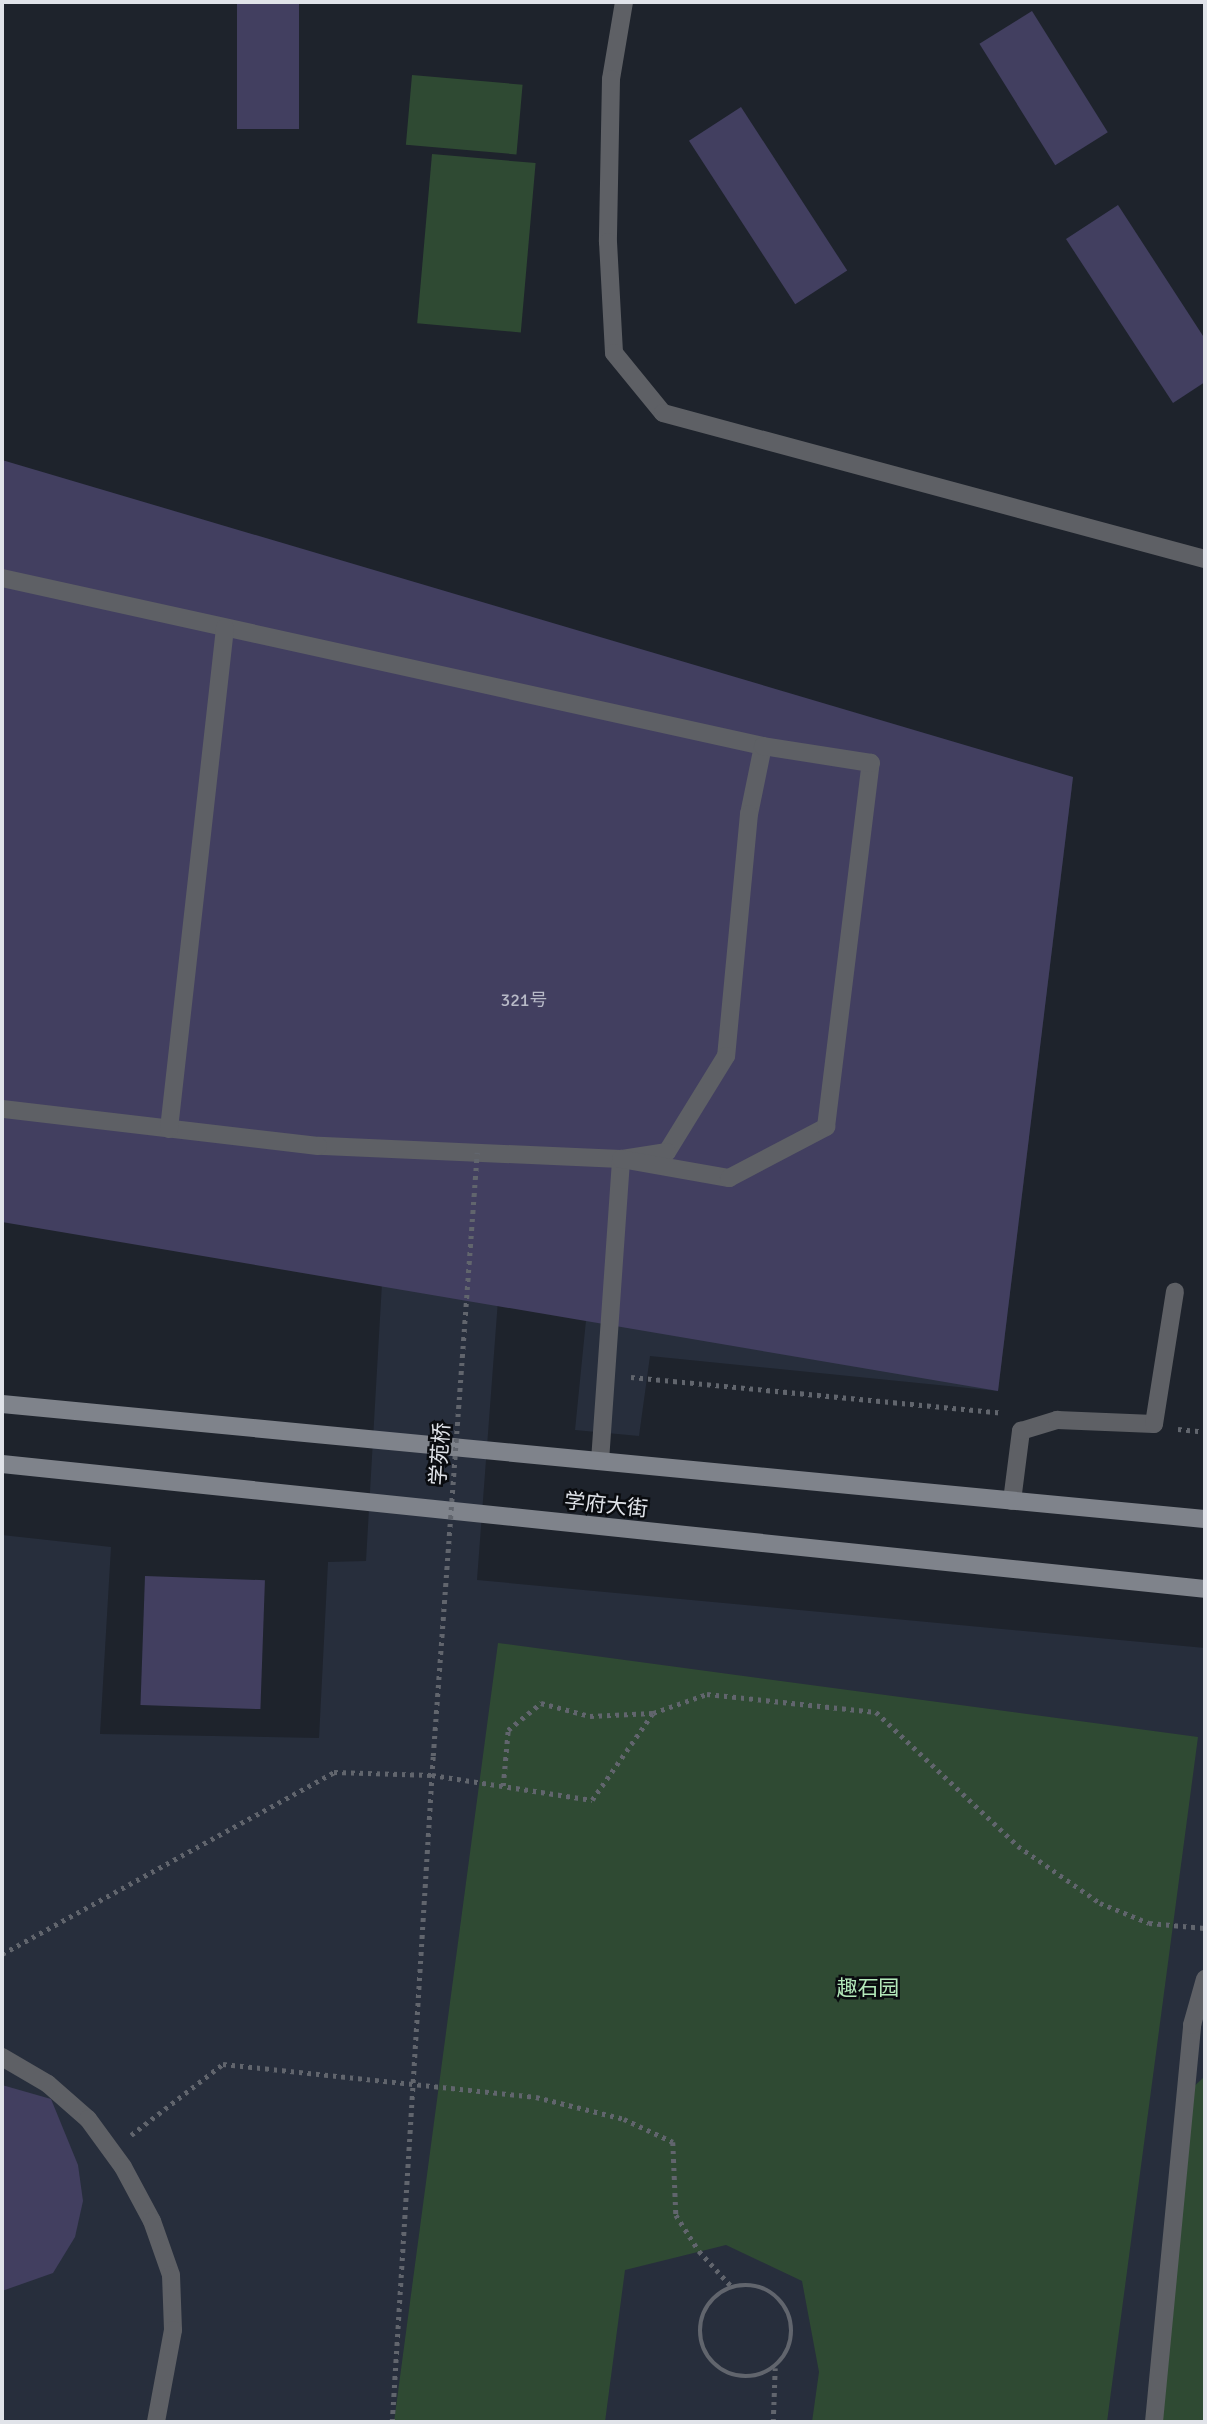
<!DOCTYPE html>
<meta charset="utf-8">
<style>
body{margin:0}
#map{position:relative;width:1207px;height:2424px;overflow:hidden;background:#1e232c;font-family:Signika,"Noto Sans SC",sans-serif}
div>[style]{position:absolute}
.built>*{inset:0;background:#272e3c}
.green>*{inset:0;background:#2f4a33;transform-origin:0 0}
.building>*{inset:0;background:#423f60;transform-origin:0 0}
.path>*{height:4.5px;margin-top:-2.25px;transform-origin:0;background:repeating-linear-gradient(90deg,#61656d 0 3.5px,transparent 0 8.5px)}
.path>.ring{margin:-2.25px;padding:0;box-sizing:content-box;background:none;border:4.5px solid #61656d;border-radius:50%}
.minor>*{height:18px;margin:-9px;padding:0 9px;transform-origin:9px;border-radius:9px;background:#5e6065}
.secondary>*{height:18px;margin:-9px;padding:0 9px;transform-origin:9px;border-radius:9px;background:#7f838b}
.path-bridge>*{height:4.5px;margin-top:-2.25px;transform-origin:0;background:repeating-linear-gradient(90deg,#61656d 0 3.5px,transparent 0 8.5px)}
span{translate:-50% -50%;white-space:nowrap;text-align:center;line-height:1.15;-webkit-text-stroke:5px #0a0c10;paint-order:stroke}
.number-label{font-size:18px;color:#b8bac7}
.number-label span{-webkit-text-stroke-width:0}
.street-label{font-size:21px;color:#e0e3e9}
.park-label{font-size:21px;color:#b3e9ba}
.frame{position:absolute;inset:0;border:4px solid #e0e3e9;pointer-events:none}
</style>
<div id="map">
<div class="built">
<div style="clip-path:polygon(2px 556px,1073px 777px,998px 1391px,650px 1356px,639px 1436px,575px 1430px,595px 1230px,504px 1220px,477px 1580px,1205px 1648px,1205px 2422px,2px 2422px,2px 1535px,111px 1547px,100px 1734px,319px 1738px,328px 1562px,366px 1561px,387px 1196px,2px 1154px)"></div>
</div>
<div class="green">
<div style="left:412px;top:75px;width:111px;height:70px;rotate:5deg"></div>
<div style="left:432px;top:154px;width:104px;height:170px;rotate:5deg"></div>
<div style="clip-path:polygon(498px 1643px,1198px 1737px,1107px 2422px,812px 2422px,819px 2372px,802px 2281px,726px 2245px,625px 2270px,605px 2422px,394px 2422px)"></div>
<div style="clip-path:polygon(1203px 2078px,1205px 2422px,1157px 2422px,1190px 2090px)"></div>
</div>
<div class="building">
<div style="left:237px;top:2px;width:62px;height:127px"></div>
<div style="left:1032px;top:11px;width:143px;height:62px;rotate:58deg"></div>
<div style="left:741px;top:107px;width:195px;height:62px;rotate:57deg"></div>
<div style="clip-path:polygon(1118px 205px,1205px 339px,1205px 382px,1173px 403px,1066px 239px)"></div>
<div style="clip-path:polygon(2px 460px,1073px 777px,998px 1391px,2px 1222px)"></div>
<div style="left:145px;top:1576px;width:120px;height:129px;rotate:2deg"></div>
<div style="clip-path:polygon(2px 2085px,51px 2099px,78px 2165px,83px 2201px,75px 2237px,53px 2273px,2px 2291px)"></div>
</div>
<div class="path">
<div style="left:631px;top:1377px;width:373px;rotate:5.5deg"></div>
<div style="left:1178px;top:1429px;width:27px;rotate:6deg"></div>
<div style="left:503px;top:1786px;width:56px;rotate:-84.9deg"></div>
<div style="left:508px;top:1730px;width:43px;rotate:-39.3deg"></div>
<div style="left:541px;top:1703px;width:51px;rotate:14.9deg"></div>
<div style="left:590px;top:1716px;width:63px;rotate:-2.7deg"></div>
<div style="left:2px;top:1954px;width:379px;rotate:-28.7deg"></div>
<div style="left:334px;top:1772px;width:98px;rotate:1.8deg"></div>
<div style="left:432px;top:1775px;width:162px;rotate:8.9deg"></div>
<div style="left:592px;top:1800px;width:106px;rotate:-55deg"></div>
<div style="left:653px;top:1713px;width:57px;rotate:-19.4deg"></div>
<div style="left:707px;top:1694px;width:170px;rotate:6.1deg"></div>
<div style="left:876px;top:1712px;width:195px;rotate:43.3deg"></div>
<div style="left:1018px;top:1846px;width:100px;rotate:34.8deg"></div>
<div style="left:1100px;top:1903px;width:53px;rotate:22.2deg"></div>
<div style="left:1149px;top:1923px;width:56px;rotate:5.1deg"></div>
<div style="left:131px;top:2135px;width:116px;rotate:-37.7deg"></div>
<div style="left:223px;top:2064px;width:315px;rotate:6deg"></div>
<div style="left:536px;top:2097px;width:91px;rotate:14deg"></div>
<div style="left:624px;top:2119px;width:54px;rotate:25.1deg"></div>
<div style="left:673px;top:2142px;width:73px;rotate:87.6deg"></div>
<div style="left:676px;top:2215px;width:43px;rotate:57.4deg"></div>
<div style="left:699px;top:2251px;width:49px;rotate:47.5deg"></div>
<div class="ring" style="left:700px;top:2285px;width:87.5px;height:87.5px"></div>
<div style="left:392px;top:2422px;width:667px;rotate:-86.48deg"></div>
<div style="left:773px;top:2422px;width:54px;rotate:-87.9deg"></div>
</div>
<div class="minor">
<div style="left:624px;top:2px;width:78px;rotate:99.6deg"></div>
<div style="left:611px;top:79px;width:163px;rotate:91.1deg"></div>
<div style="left:608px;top:242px;width:111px;rotate:86.9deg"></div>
<div style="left:614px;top:353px;width:77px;rotate:50.8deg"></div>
<div style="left:663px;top:413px;width:561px;rotate:15.08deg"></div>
<div style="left:2px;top:578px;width:779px;rotate:12.45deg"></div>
<div style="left:763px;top:746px;width:69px;rotate:101.6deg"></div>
<div style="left:749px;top:814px;width:243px;rotate:95.4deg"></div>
<div style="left:726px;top:1056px;width:113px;rotate:121.6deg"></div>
<div style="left:667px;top:1152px;width:47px;rotate:171.3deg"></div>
<div style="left:621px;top:1159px;width:303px;rotate:-177.5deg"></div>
<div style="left:318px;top:1146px;width:318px;rotate:-173.3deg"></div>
<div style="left:169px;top:1129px;width:504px;rotate:-83.62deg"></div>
<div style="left:600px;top:1461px;width:303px;rotate:-86deg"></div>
<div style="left:621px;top:1159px;width:110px;rotate:10deg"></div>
<div style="left:729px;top:1178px;width:110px;rotate:-27.7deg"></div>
<div style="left:826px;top:1127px;width:367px;rotate:-83deg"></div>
<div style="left:871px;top:763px;width:109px;rotate:-171.1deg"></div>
<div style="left:1012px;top:1501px;width:71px;rotate:-82.7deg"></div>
<div style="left:1021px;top:1431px;width:38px;rotate:-17deg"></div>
<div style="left:1057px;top:1420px;width:97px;rotate:2.4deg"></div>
<div style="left:1154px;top:1424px;width:134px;rotate:-81deg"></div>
<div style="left:2px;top:2057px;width:53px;rotate:30.4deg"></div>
<div style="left:48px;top:2084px;width:53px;rotate:41.2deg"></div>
<div style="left:88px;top:2119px;width:59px;rotate:53.9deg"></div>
<div style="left:123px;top:2167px;width:61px;rotate:61.8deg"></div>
<div style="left:152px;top:2221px;width:57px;rotate:70.6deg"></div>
<div style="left:171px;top:2275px;width:55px;rotate:87.9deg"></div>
<div style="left:173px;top:2330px;width:94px;rotate:100.5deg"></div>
<div style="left:1154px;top:2422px;width:399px;rotate:-84.5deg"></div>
<div style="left:1192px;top:2025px;width:48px;rotate:-74.2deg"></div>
</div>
<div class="secondary">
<div style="left:2px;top:1404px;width:1208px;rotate:5.46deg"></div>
<div style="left:2px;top:1464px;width:1209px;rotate:5.93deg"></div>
</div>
<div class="path-bridge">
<div style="left:433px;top:1756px;width:605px;rotate:-85.83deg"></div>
</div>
<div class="number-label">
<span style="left:524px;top:1000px">321号</span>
</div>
<div class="street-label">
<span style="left:440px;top:1454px;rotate:-86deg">学苑桥</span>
<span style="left:606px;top:1505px;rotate:6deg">学府大街</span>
</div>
<div class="park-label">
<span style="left:868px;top:1988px">趣石园</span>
</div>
<div class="frame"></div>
</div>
